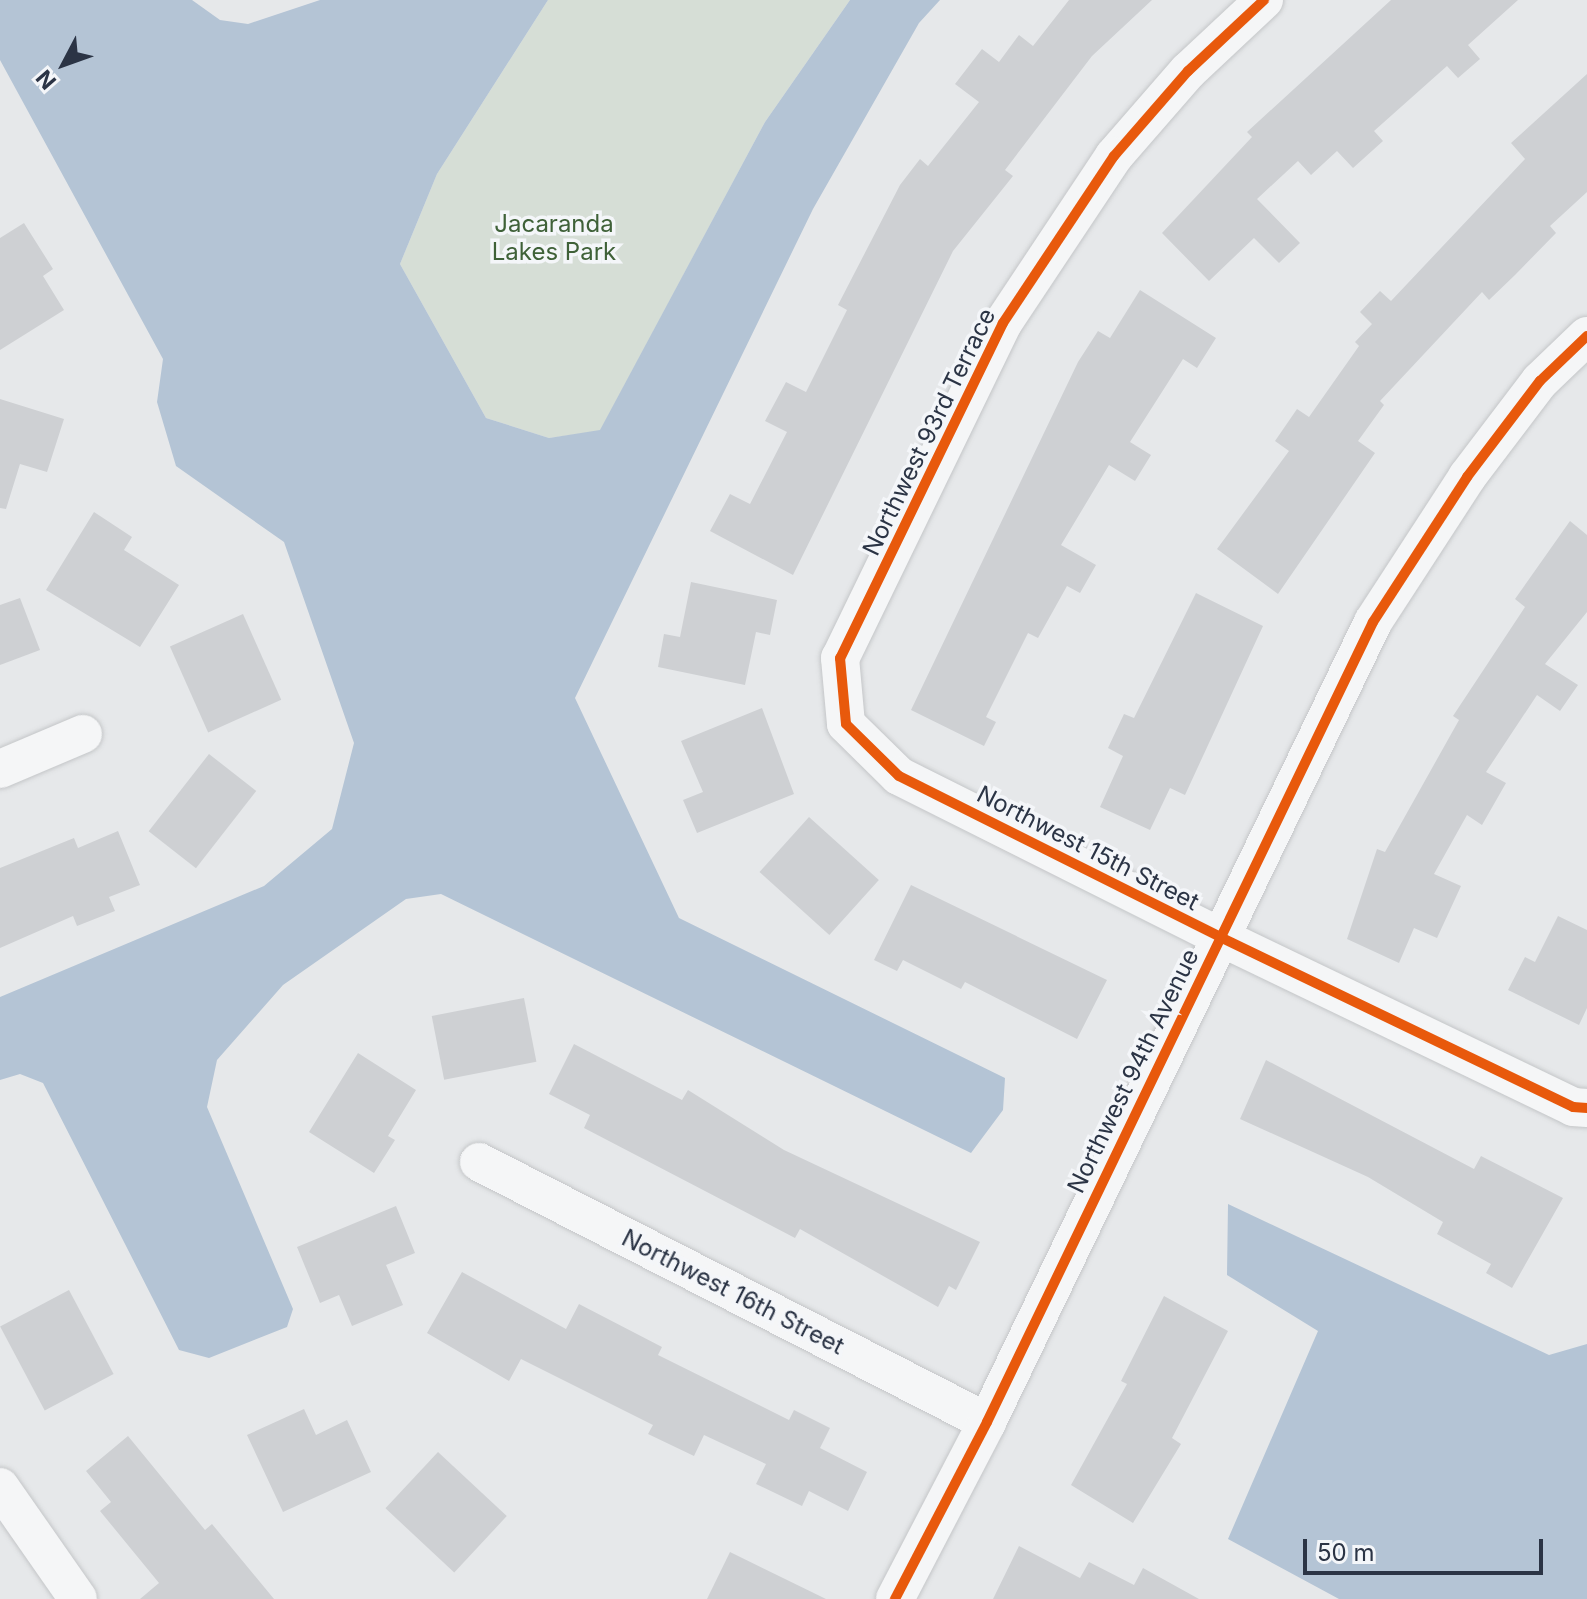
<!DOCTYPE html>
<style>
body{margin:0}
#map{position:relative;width:1587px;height:1599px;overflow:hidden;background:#e6e8ea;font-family:Inter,sans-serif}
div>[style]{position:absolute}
.green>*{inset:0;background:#d6ded6}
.water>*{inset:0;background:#b4c4d5}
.building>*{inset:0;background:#ced0d3;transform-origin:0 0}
.roads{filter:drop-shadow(0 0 2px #c4c6c8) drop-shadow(0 0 2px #c4c6c8)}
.street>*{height:38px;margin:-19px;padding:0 19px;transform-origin:19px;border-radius:19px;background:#f5f6f7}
.cycleway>*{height:10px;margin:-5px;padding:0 5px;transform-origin:5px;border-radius:5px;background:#e8590c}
span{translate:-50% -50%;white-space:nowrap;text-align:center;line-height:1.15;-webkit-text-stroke:7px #f4f6f9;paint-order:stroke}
.park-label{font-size:24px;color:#3f6138}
.street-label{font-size:24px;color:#2b3445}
.north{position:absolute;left:24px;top:24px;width:80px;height:80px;-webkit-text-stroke:6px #f4f6f9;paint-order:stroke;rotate:229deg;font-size:22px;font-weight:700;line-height:32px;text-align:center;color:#2b3445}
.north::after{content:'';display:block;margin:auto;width:28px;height:36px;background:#2b3445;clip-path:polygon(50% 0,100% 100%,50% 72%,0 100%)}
.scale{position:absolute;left:1303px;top:1539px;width:240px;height:36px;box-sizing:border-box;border:4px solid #2b3445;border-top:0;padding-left:10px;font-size:24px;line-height:28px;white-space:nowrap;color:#2b3445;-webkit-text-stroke:6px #f4f6f9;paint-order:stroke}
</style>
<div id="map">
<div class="green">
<div style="clip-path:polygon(548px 0,850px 0,765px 122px,600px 431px,549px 438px,486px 418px,400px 264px,437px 174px)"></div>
</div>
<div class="water">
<div style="clip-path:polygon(0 0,192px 0,220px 20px,248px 24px,320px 0,548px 0,437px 174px,400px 264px,486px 418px,549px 438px,600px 430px,765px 122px,850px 0,940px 0,919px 23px,813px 209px,575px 698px,679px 918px,1005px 1078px,1003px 1110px,971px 1153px,441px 894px,406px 899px,283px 985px,217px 1060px,207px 1107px,293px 1309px,287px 1327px,209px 1358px,179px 1350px,43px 1083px,20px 1074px,0 1080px,0 997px,264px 886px,332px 829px,354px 743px,284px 542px,176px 466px,157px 402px,163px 359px,0 60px)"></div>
<div style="clip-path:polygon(1228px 1204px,1549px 1355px,1587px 1344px,1587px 1599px,1339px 1599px,1228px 1539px,1318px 1331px,1227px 1275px)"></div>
</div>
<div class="building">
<div style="clip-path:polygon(1069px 0,1152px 0,1092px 56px,1005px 170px,1013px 176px,953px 251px,793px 575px,710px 531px,730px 494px,750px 504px,787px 432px,765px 421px,786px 382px,806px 392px,847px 310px,838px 305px,900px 185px,920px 159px,928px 166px,979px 102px,955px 84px,982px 49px,999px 62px,1019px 35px,1033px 46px)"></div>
<div style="clip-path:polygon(1391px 0,1518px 0,1468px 45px,1480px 59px,1458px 78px,1447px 66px,1374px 131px,1383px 141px,1353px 168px,1337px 151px,1311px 175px,1298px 161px,1257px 199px,1300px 243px,1279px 263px,1254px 238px,1209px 281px,1162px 233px,1252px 137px,1247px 132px)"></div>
<div style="clip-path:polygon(1587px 74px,1587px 192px,1550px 226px,1556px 233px,1515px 275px,1489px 300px,1482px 292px,1380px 401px,1384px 405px,1358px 441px,1375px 453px,1278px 594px,1217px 549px,1289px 451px,1275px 441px,1297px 409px,1309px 417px,1359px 346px,1355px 342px,1372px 324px,1360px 312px,1380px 291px,1391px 301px,1525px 159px,1511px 143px)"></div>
<div style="clip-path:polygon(24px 223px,53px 269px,43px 276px,64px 310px,0 350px,0 238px)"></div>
<div style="clip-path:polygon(1140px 290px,1216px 338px,1197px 368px,1183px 359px,1130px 442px,1151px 455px,1135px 481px,1109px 465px,1061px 545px,1096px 565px,1080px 593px,1067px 586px,1038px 638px,1028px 633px,986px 717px,996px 722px,984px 746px,911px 710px,1078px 362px,1098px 331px,1110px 338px)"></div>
<div style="clip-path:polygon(0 399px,64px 419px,47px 472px,20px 464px,6px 509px,0 508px)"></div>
<div style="clip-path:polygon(94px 512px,132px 537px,124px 550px,179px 585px,140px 647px,46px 590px)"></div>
<div style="clip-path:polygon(1570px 521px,1587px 535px,1587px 612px,1545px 664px,1578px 685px,1560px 711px,1537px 695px,1486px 772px,1506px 783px,1482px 825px,1467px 815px,1434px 874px,1461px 886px,1437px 938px,1414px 928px,1399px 963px,1347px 939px,1377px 849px,1385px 852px,1459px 720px,1453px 716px,1525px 607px,1515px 599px)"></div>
<div style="clip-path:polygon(691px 582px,777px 600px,770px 635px,756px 632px,745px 685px,658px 667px,664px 634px,680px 637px)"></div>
<div style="clip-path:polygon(1196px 593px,1263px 626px,1185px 795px,1170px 788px,1150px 830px,1100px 807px,1123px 756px,1108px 748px,1124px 714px,1134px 718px)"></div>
<div style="clip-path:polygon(20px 598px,40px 650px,0 665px,0 605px)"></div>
<div style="left:243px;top:614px;width:94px;height:80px;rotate:66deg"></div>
<div style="clip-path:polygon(762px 708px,794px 794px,697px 833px,683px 800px,703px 792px,681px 741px)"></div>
<div style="left:209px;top:754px;width:60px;height:98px;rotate:38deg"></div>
<div style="left:809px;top:817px;width:94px;height:74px;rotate:42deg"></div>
<div style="clip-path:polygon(118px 831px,140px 885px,109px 897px,115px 911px,77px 926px,73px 916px,0 948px,0 868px,74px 838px,78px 848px)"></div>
<div style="clip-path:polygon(911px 885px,1107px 980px,1077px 1039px,965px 982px,961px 989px,903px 960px,897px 971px,874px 960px)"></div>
<div style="clip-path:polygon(1558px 916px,1587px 930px,1587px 1008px,1579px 1025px,1508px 990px,1525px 957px,1535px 962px)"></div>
<div style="left:524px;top:998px;width:65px;height:94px;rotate:79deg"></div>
<div style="clip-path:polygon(574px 1044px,682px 1100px,688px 1090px,784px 1150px,980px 1242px,956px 1290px,949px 1286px,938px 1307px,800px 1229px,795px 1238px,584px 1128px,590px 1115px,549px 1094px)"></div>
<div style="clip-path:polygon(358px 1053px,416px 1090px,388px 1136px,395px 1140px,374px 1173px,309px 1132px)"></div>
<div style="clip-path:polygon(1266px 1060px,1474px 1169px,1481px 1156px,1563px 1198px,1512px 1288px,1486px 1273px,1491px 1264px,1437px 1234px,1443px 1222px,1368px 1177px,1240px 1119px)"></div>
<div style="clip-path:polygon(396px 1206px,415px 1253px,386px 1265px,403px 1305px,352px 1326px,339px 1295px,320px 1303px,297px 1247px)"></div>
<div style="clip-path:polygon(462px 1272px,566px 1329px,579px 1304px,662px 1347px,658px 1355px,789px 1420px,794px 1410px,830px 1428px,820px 1448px,867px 1472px,848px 1511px,809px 1491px,802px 1506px,756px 1484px,766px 1464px,704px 1435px,694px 1456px,648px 1434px,653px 1425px,521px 1359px,509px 1381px,427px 1333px)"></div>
<div style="left:69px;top:1290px;width:95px;height:78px;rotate:62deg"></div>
<div style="clip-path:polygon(1164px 1296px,1228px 1331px,1172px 1438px,1181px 1444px,1133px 1523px,1071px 1485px,1127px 1384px,1121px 1381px)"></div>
<div style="clip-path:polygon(304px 1409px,316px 1435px,347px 1420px,371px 1472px,283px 1512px,247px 1435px)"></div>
<div style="clip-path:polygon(128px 1436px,205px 1530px,212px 1524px,274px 1599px,140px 1599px,159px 1583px,100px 1511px,111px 1502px,86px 1471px)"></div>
<div style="left:438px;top:1452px;width:94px;height:77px;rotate:43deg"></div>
<div style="clip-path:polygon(1019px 1546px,1080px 1578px,1089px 1562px,1134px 1585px,1143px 1568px,1199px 1599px,993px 1599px)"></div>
<div style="clip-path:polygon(730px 1552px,826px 1599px,707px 1599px)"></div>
</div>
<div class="roads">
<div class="street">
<div style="left:1264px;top:0;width:104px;rotate:136.9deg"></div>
<div style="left:1188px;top:71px;width:113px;rotate:131deg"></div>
<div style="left:1114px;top:156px;width:201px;rotate:123.6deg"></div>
<div style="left:1003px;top:323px;width:373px;rotate:115.9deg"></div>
<div style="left:840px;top:658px;width:66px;rotate:84.8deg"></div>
<div style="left:846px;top:724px;width:74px;rotate:44.5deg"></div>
<div style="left:899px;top:776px;width:359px;rotate:26.6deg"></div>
<div style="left:1220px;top:937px;width:392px;rotate:25.7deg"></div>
<div style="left:1573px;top:1107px;width:14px;rotate:4deg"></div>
<div style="left:0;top:769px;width:90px;rotate:-22.9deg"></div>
<div style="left:479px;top:1162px;width:571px;rotate:27.1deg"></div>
<div style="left:0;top:1487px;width:136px;rotate:55.1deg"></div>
<div style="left:895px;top:1599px;width:199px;rotate:-62.5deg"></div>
<div style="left:987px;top:1422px;width:888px;rotate:-64.24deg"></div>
<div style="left:1373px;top:622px;width:173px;rotate:-57deg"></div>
<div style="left:1467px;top:477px;width:121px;rotate:-52.8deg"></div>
<div style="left:1540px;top:381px;width:65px;rotate:-43.8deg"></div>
</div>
</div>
<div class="cycleway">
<div style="left:1264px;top:0;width:104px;rotate:136.9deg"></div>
<div style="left:1188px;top:71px;width:113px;rotate:131deg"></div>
<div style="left:1114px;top:156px;width:201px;rotate:123.6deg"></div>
<div style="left:1003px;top:323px;width:373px;rotate:115.9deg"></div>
<div style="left:840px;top:658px;width:66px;rotate:84.8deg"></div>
<div style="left:846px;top:724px;width:74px;rotate:44.5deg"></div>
<div style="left:899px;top:776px;width:359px;rotate:26.6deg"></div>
<div style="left:1220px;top:937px;width:392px;rotate:25.7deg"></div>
<div style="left:1573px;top:1107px;width:14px;rotate:4deg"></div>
<div style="left:895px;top:1599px;width:199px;rotate:-62.5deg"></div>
<div style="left:987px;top:1422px;width:888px;rotate:-64.24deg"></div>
<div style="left:1373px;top:622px;width:173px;rotate:-57deg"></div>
<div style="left:1467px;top:477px;width:121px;rotate:-52.8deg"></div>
<div style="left:1540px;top:381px;width:65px;rotate:-43.8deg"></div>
</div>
<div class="park-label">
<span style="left:554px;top:238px">Jacaranda<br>Lakes Park</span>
</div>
<div class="street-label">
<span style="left:929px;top:432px;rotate:-64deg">Northwest 93rd Terrace</span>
<span style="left:1088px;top:848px;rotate:27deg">Northwest 15th Street</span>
<span style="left:1133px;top:1071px;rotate:-64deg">Northwest 94th Avenue</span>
<span style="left:733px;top:1292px;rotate:27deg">Northwest 16th Street</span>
</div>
<div class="north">N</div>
<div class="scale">50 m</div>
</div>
